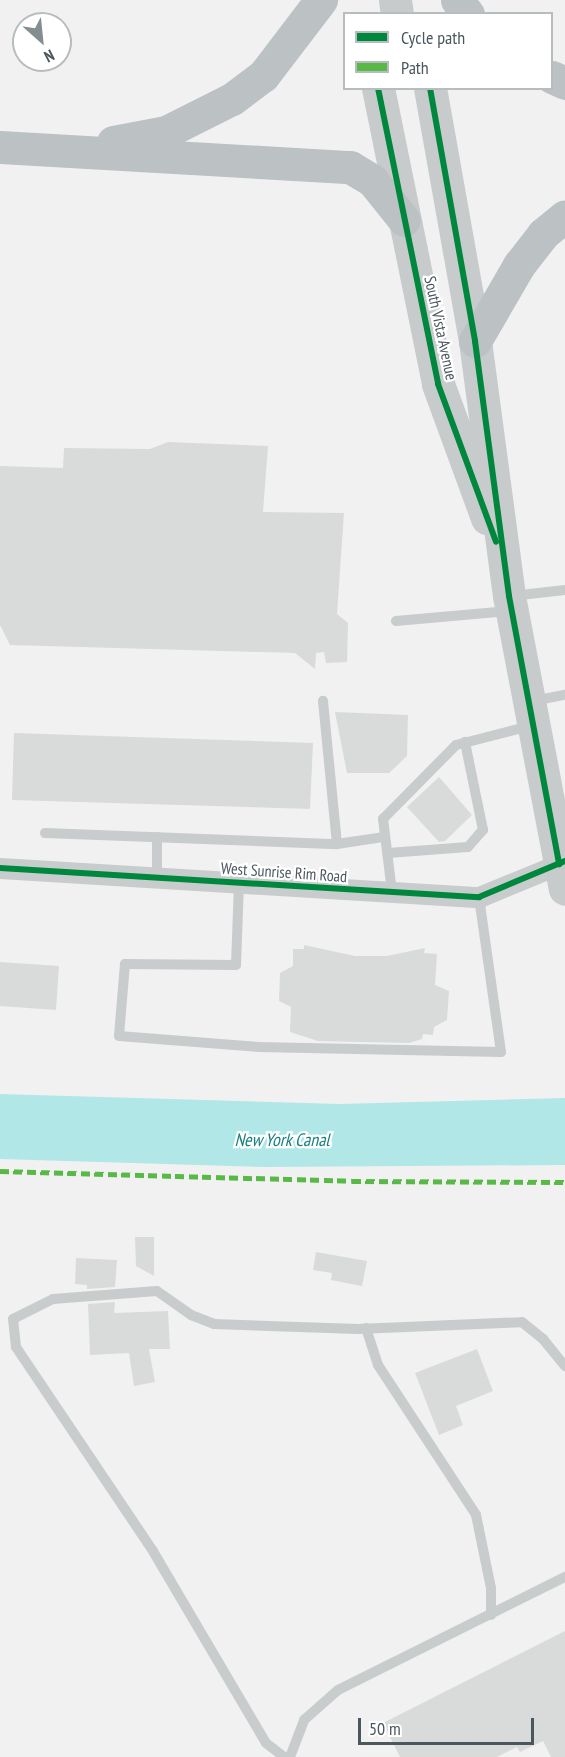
<!DOCTYPE html>
<style>
body{margin:0}
#map{position:relative;width:565px;height:1757px;overflow:hidden;background:#f1f1f1;font-family:"PT Sans Narrow",sans-serif}
div>[style]{position:absolute}
.water>*{inset:0;background:#b1e7e7}
.building>*{inset:0;background:#d9dada}
.service>*{height:10px;margin:-5px;padding:0 5px;transform-origin:5px;border-radius:5px;background:#c9cccd}
.minor>*{height:21px;margin:-10.5px;padding:0 10.5px;transform-origin:10.5px;border-radius:10.5px;background:#c9cccd}
.primary>*{height:33px;margin:-16.5px;padding:0 16.5px;transform-origin:16.5px;border-radius:16.5px;background:#c7cbcc}
.motorway>*{height:33px;margin:-16.5px;padding:0 16.5px;transform-origin:16.5px;border-radius:16.5px;background:#bcc1c4}
.quiet>*{height:4.5px;margin-top:-2.25px;transform-origin:0;background:repeating-linear-gradient(90deg,#58b947 0 9px,transparent 0 13.5px)}
.cycleway>*{height:6px;margin:-3px;padding:0 3px;transform-origin:3px;border-radius:3px;background:#00873e}
span{translate:-50% -50%;white-space:nowrap;text-align:center;line-height:1.15;-webkit-text-stroke:4.5px #fff;paint-order:stroke}
.street-label{font-size:16px;color:#4a575c}
.water-label{font-size:18px;color:#1b8080;font-style:italic}
.legend{position:absolute;left:343px;top:12px;width:210px;height:78px;box-sizing:border-box;background:#fff;border:2px solid #b7bcbe;margin:0;padding:8px 10px;list-style:none;font-size:18px;color:#4a575c}
.legend li{display:flex;align-items:center;gap:12px;height:30px}
.legend b{width:30px;border:2px solid #b7bcbe}
.north{position:absolute;left:12px;top:12px;width:60px;height:60px;box-sizing:border-box;background:#fff;border:2px solid #b7bcbe;border-radius:50%;rotate:153deg;font-size:16px;font-weight:700;line-height:24px;text-align:center;color:#4a575c}
.north::after{content:'';display:block;margin:auto;width:21px;height:27px;background:#848d90;clip-path:polygon(50% 0,100% 100%,50% 72%,0 100%)}
.scale{position:absolute;left:358px;top:1718px;width:176px;height:27px;box-sizing:border-box;border:3px solid #4a575c;border-top:0;padding-left:8px;font-size:18px;line-height:21px;white-space:nowrap;color:#4a575c;-webkit-text-stroke:4px #fff;paint-order:stroke}
</style>
<div id="map">
<div class="water">
<div style="clip-path:polygon(0 1094px,339px 1104px,565px 1098px,565px 1165px,266px 1167px,0 1159px)"></div>
</div>
<div class="building">
<div style="clip-path:polygon(168px 442px,268px 446px,263px 512px,344px 513px,337px 614px,348px 623px,347px 662px,326px 663px,324px 652px,316px 653px,315px 669px,295px 653px,10px 645px,0 625px,0 466px,63px 468px,64px 448px,150px 449px)"></div>
<div style="clip-path:polygon(335px 712px,408px 715px,407px 756px,389px 773px,347px 773px)"></div>
<div style="clip-path:polygon(14px 733px,313px 743px,310px 809px,12px 800px)"></div>
<div style="clip-path:polygon(439px 777px,472px 815px,445px 841px,439px 842px,407px 807px)"></div>
<div style="clip-path:polygon(304px 945px,355px 956px,387px 956px,425px 948px,424px 953px,437px 954px,435px 985px,449px 991px,447px 1020px,434px 1027px,433px 1035px,423px 1034px,422px 1039px,409px 1043px,318px 1041px,290px 1032px,291px 1007px,279px 1001px,280px 973px,293px 966px,293px 949px,304px 949px)"></div>
<div style="clip-path:polygon(0 962px,59px 966px,56px 1010px,0 1006px)"></div>
<div style="clip-path:polygon(135px 1237px,154px 1237px,154px 1276px,136px 1266px)"></div>
<div style="clip-path:polygon(316px 1252px,367px 1261px,362px 1286px,331px 1280px,332px 1273px,313px 1270px)"></div>
<div style="clip-path:polygon(76px 1258px,117px 1260px,115px 1287px,87px 1289px,87px 1285px,75px 1284px)"></div>
<div style="clip-path:polygon(115px 1302px,114px 1313px,168px 1311px,170px 1349px,149px 1349px,155px 1382px,134px 1386px,129px 1353px,90px 1355px,88px 1304px)"></div>
<div style="clip-path:polygon(477px 1349px,493px 1391px,456px 1406px,463px 1425px,439px 1435px,415px 1373px)"></div>
<div style="clip-path:polygon(565px 1631px,565px 1757px,551px 1757px,543px 1741px,520px 1752px,517px 1747px,497px 1757px,400px 1757px,383px 1723px)"></div>
</div>
<div class="service">
<div style="left:512px;top:596px;width:53px;rotate:-6.5deg"></div>
<div style="left:396px;top:621px;width:113px;rotate:-5.1deg"></div>
<div style="left:533px;top:701px;width:33px;rotate:-11deg"></div>
<div style="left:45px;top:833px;width:292px;rotate:2.2deg"></div>
<div style="left:337px;top:844px;width:144px;rotate:-95.6deg"></div>
<div style="left:157px;top:837px;width:41px;rotate:90deg"></div>
<div style="left:337px;top:844px;width:48px;rotate:-8.5deg"></div>
<div style="left:388px;top:853px;width:80px;rotate:-4.3deg"></div>
<div style="left:468px;top:847px;width:23px;rotate:-49deg"></div>
<div style="left:483px;top:830px;width:90px;rotate:-101.6deg"></div>
<div style="left:239px;top:883px;width:82px;rotate:92.1deg"></div>
<div style="left:236px;top:965px;width:111px;rotate:-179.5deg"></div>
<div style="left:125px;top:964px;width:72px;rotate:94.8deg"></div>
<div style="left:119px;top:1036px;width:139px;rotate:4.5deg"></div>
<div style="left:258px;top:1047px;width:243px;rotate:1.2deg"></div>
<div style="left:501px;top:1052px;width:157px;rotate:-98.1deg"></div>
<div style="left:392px;top:892px;width:74px;rotate:-97deg"></div>
<div style="left:383px;top:819px;width:104px;rotate:-45.4deg"></div>
<div style="left:456px;top:745px;width:76px;rotate:-14.4deg"></div>
<div style="left:366px;top:1328px;width:39px;rotate:72deg"></div>
<div style="left:378px;top:1365px;width:179px;rotate:56.8deg"></div>
<div style="left:476px;top:1515px;width:75px;rotate:78.4deg"></div>
<div style="left:491px;top:1588px;width:27px;rotate:90deg"></div>
<div style="left:284px;top:1757px;width:23px;rotate:-142deg"></div>
<div style="left:266px;top:1743px;width:223px;rotate:-120.5deg"></div>
<div style="left:153px;top:1551px;width:246px;rotate:-123.9deg"></div>
<div style="left:16px;top:1347px;width:28px;rotate:-96deg"></div>
<div style="left:13px;top:1319px;width:45px;rotate:-26.6deg"></div>
<div style="left:53px;top:1299px;width:104px;rotate:-4.4deg"></div>
<div style="left:157px;top:1291px;width:42px;rotate:35.2deg"></div>
<div style="left:191px;top:1315px;width:25px;rotate:21deg"></div>
<div style="left:214px;top:1324px;width:144px;rotate:2deg"></div>
<div style="left:358px;top:1329px;width:164px;rotate:-2.4deg"></div>
<div style="left:522px;top:1322px;width:27px;rotate:39deg"></div>
<div style="left:543px;top:1339px;width:35px;rotate:51deg"></div>
<div style="left:290px;top:1757px;width:40px;rotate:-69deg"></div>
<div style="left:304px;top:1720px;width:45px;rotate:-41.4deg"></div>
<div style="left:338px;top:1690px;width:254px;rotate:-26.5deg"></div>
</div>
<div class="minor">
<div style="left:0;top:868px;width:480px;rotate:3.5deg"></div>
<div style="left:479px;top:897px;width:87px;rotate:-22.4deg"></div>
</div>
<div class="primary">
<div style="left:395px;top:0;width:14px;rotate:82deg"></div>
<div style="left:378px;top:88px;width:302px;rotate:78.5deg"></div>
<div style="left:438px;top:384px;width:143px;rotate:69.9deg"></div>
<div style="left:430px;top:88px;width:257px;rotate:79.9deg"></div>
<div style="left:475px;top:341px;width:257px;rotate:82.4deg"></div>
<div style="left:509px;top:596px;width:298px;rotate:79.2deg"></div>
</div>
<div class="motorway">
<div style="left:457px;top:0;width:18px;rotate:52deg"></div>
<div style="left:552px;top:77px;width:14px;rotate:25deg"></div>
<div style="left:113px;top:142px;width:54px;rotate:-10.7deg"></div>
<div style="left:166px;top:132px;width:74px;rotate:-26.6deg"></div>
<div style="left:232px;top:99px;width:39px;rotate:-37deg"></div>
<div style="left:263px;top:76px;width:96px;rotate:-52.7deg"></div>
<div style="left:0;top:147px;width:351px;rotate:3.3deg"></div>
<div style="left:350px;top:167px;width:26px;rotate:31deg"></div>
<div style="left:372px;top:180px;width:51px;rotate:51.3deg"></div>
<div style="left:475px;top:341px;width:88px;rotate:-59.9deg"></div>
<div style="left:519px;top:265px;width:39px;rotate:-52deg"></div>
<div style="left:543px;top:234px;width:28px;rotate:-39deg"></div>
</div>
<div class="quiet">
<div style="left:0;top:1171px;width:352px;rotate:1.6deg"></div>
<div style="left:352px;top:1181px;width:213px;rotate:0.3deg"></div>
</div>
<div class="cycleway">
<div style="left:378px;top:88px;width:302px;rotate:78.5deg"></div>
<div style="left:438px;top:384px;width:168px;rotate:69.8deg"></div>
<div style="left:430px;top:88px;width:257px;rotate:79.9deg"></div>
<div style="left:475px;top:341px;width:257px;rotate:82.4deg"></div>
<div style="left:509px;top:596px;width:273px;rotate:79.4deg"></div>
<div style="left:0;top:868px;width:480px;rotate:3.5deg"></div>
<div style="left:479px;top:897px;width:93px;rotate:-22.7deg"></div>
</div>
<div class="street-label">
<span style="left:441px;top:328px;rotate:78deg">South Vista Avenue</span>
<span style="left:284px;top:872px;rotate:4deg">West Sunrise Rim Road</span>
</div>
<div class="water-label">
<span style="left:282px;top:1140px">New York Canal</span>
</div>
<ul class="legend">
<li><b style="height:8px;background:#00873e"></b>Cycle path</li>
<li><b style="height:8px;background:#58b947"></b>Path</li>
</ul>
<div class="north">N</div>
<div class="scale">50 m</div>
</div>
